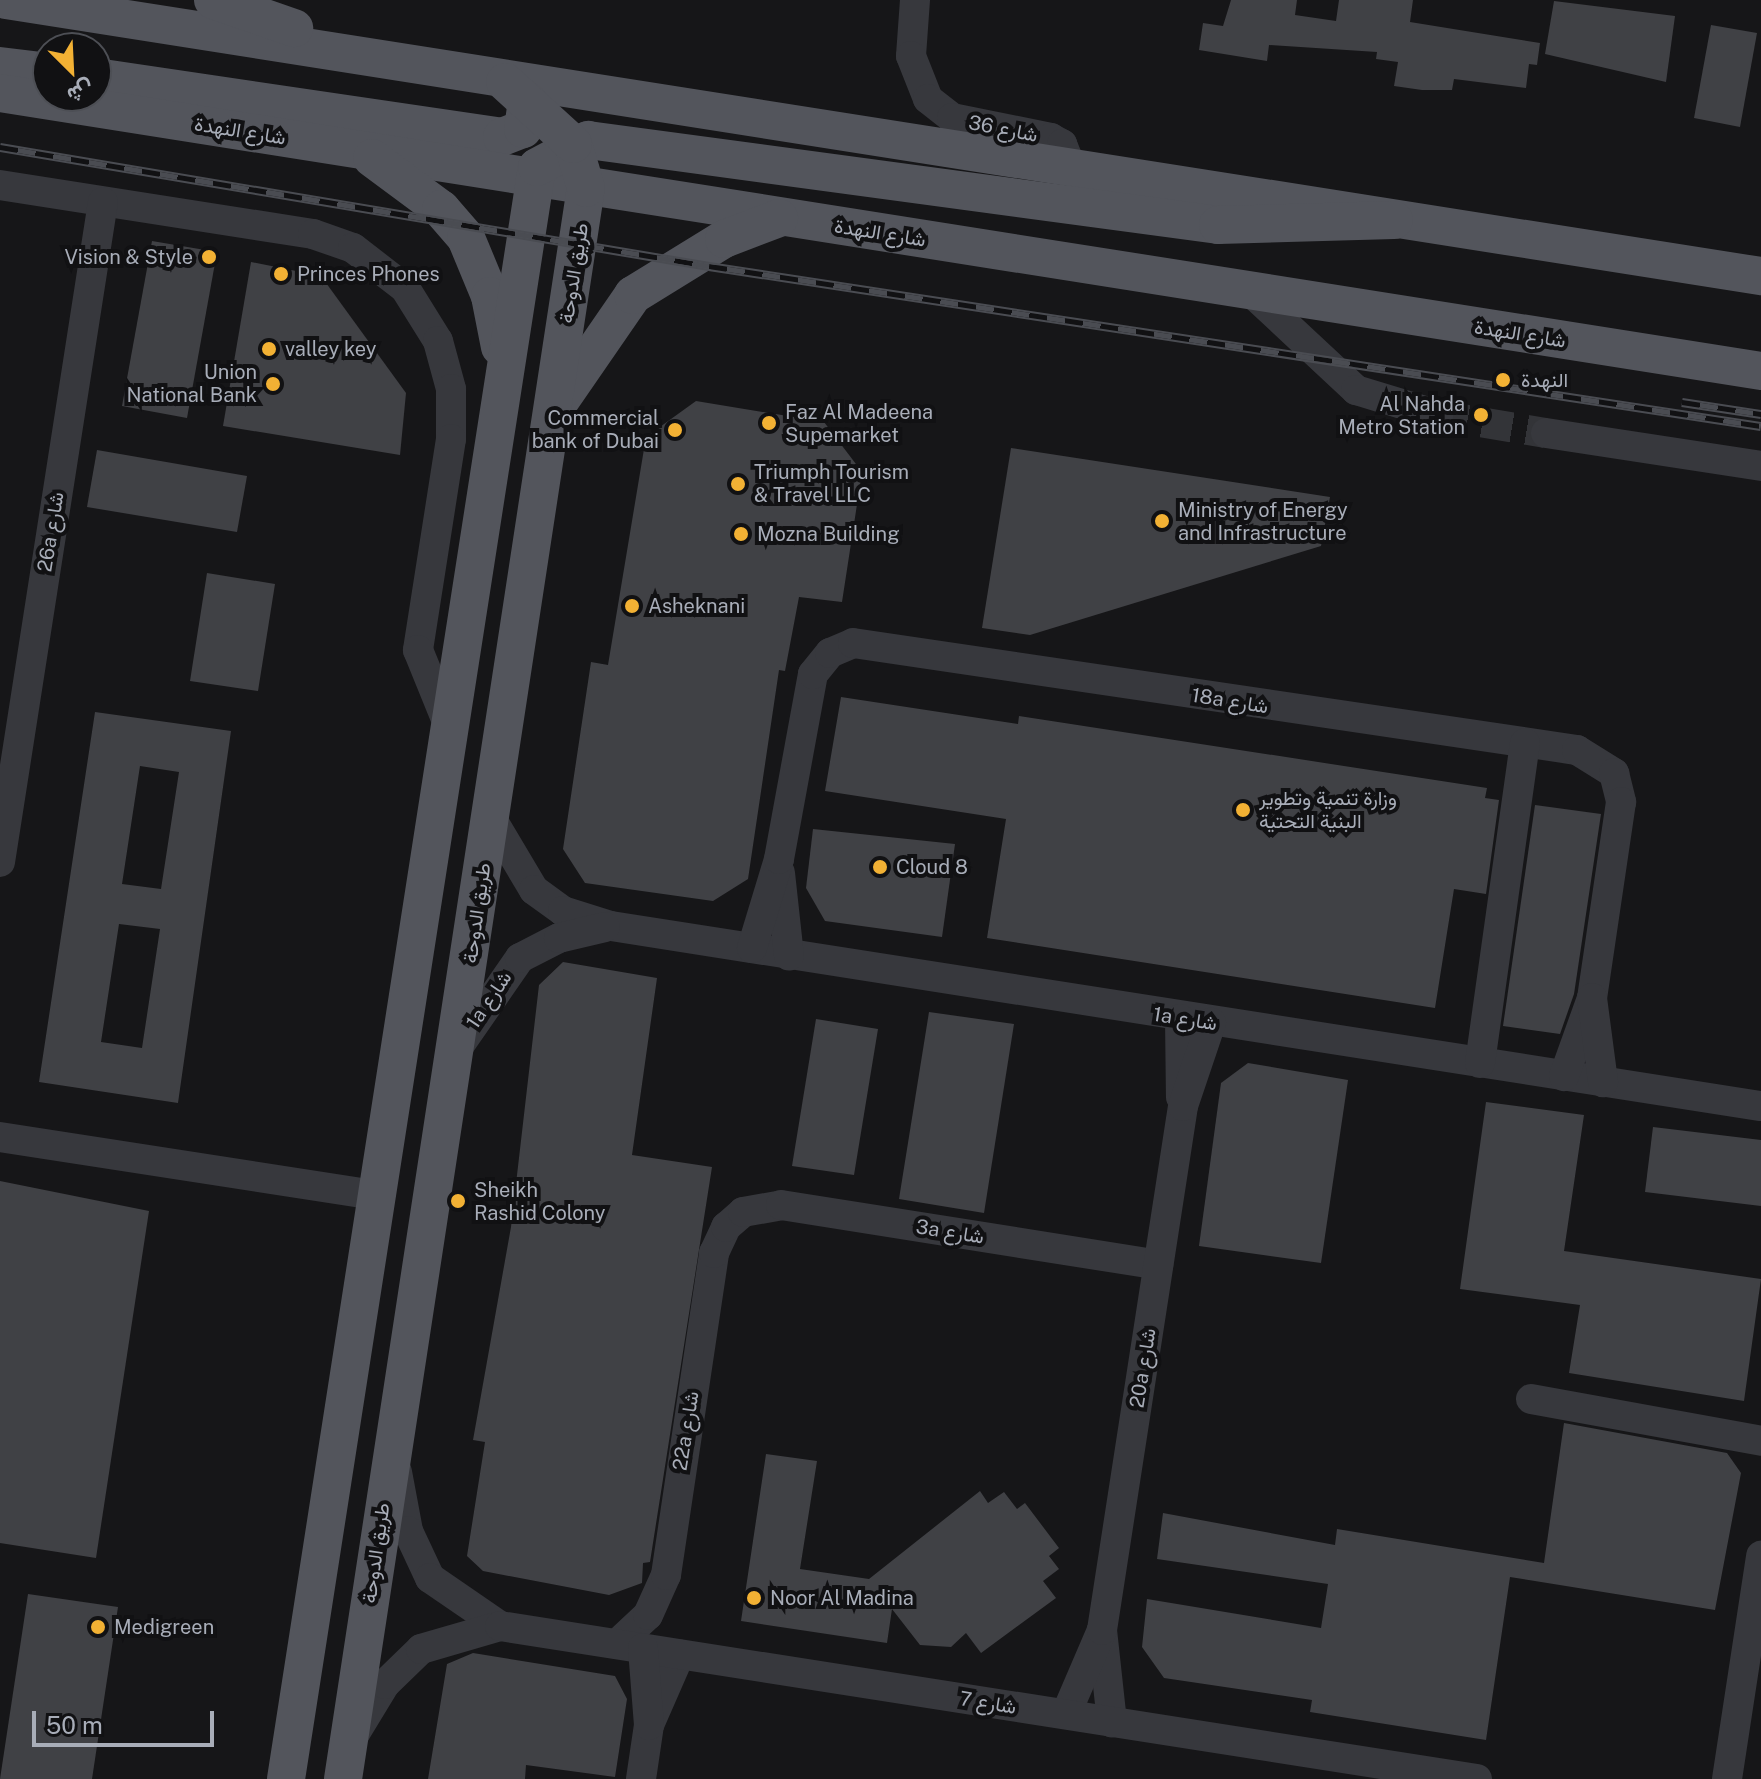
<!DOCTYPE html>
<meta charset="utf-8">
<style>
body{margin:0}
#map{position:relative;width:1761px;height:1779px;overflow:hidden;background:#161618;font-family:"Public Sans",Vazirmatn,sans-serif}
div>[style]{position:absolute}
.building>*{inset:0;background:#404145}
.minor-tunnel>*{height:30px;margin-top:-15px;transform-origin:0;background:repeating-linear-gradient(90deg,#333438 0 30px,transparent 0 45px)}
.minor>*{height:30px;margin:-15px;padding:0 15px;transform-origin:15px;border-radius:15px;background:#37383d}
.major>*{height:38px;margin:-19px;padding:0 19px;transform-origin:19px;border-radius:19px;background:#53555c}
.rail>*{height:9px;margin-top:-4.5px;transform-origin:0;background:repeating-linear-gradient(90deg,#111113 0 18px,#4a4c52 0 36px);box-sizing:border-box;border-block:2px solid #4a4c52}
.dots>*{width:22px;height:22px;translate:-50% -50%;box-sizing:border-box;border:4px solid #111113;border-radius:50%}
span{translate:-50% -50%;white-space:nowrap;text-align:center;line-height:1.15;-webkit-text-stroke:8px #111113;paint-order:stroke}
.street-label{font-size:20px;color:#a8adb8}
.poi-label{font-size:20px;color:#a8adb8}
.right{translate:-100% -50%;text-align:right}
.left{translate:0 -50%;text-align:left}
.north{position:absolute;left:32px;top:32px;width:80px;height:80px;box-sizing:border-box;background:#111113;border:2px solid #4d4f55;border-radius:50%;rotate:156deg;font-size:22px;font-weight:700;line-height:32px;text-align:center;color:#a8adb8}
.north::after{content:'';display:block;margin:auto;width:28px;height:36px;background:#f2b134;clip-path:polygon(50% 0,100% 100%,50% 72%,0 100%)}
.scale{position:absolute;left:32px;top:1711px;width:182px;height:36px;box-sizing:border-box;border:4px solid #a8adb8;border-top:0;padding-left:10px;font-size:24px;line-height:28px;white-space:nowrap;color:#a8adb8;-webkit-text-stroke:6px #111113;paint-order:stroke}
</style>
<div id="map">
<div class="building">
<div style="clip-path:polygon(1231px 0,1297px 0,1295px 15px,1336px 21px,1339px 0,1413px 0,1410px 22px,1540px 43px,1537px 65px,1529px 64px,1526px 88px,1454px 79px,1452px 90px,1422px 90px,1394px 86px,1398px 62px,1376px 59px,1377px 52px,1269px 45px,1267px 61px,1199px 50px,1203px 23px,1223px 26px)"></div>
<div style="clip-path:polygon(1554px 1px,1675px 16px,1666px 82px,1545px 54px)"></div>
<div style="clip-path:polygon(1711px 25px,1757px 33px,1740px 127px,1694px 118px)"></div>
<div style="clip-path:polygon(152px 241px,217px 252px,187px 418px,122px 406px)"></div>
<div style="clip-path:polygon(251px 262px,321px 276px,406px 393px,400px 455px,223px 426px)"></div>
<div style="clip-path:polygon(696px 401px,824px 422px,862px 472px,842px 602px,799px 597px,785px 671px,779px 670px,748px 879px,713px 901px,585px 883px,563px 849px,591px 662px,608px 665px,646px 437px)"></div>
<div style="clip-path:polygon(1011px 448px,1330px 497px,1321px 546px,1030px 635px,982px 628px)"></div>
<div style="clip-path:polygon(97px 450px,247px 476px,237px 532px,87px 507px)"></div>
<div style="clip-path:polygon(207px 573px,275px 584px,258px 691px,190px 681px)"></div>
<div style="clip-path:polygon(841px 697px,1018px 724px,1019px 716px,1487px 788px,1485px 798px,1499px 800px,1486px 894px,1454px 889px,1435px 1008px,987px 938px,1006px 819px,825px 791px)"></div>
<div style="clip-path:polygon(evenodd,95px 712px,231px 731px,178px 1103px,39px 1082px,95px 712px,140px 766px,179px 772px,161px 889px,122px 884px,140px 766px,95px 712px,119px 924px,160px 929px,142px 1048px,101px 1042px,119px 924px)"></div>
<div style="clip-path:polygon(1535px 805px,1601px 814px,1574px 994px,1560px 1034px,1503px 1026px)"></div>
<div style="clip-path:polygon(813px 829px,955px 844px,942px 937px,825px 921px,806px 888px)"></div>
<div style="clip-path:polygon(563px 962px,657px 978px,632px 1155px,712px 1167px,650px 1562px,643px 1563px,642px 1583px,609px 1595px,483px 1571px,467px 1556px,485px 1442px,473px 1440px,511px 1227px,539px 985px)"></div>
<div style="clip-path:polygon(929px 1012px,1014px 1024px,984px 1213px,899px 1199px)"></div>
<div style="clip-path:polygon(816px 1019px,878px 1029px,854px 1175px,792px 1166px)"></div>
<div style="clip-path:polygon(1248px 1063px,1348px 1080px,1321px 1263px,1199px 1246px,1221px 1083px)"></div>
<div style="clip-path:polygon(1486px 1102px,1584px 1115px,1564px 1251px,1761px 1279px,1744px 1401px,1569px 1373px,1580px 1305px,1460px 1289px)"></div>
<div style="clip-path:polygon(1653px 1127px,1761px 1140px,1761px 1206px,1645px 1192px)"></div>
<div style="clip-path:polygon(0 1181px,149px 1211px,96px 1558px,0 1543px)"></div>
<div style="clip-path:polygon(1564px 1423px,1727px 1453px,1741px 1473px,1715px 1610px,1510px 1577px,1486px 1740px,1310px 1712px,1312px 1700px,1164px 1678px,1142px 1647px,1147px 1599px,1321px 1628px,1328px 1584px,1157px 1559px,1163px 1513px,1335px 1545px,1337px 1529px,1544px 1563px)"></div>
<div style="clip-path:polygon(766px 1454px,817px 1461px,800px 1569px,869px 1579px,980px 1491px,988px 1503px,1004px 1492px,1017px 1509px,1025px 1503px,1059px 1548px,1049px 1556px,1059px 1569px,1043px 1581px,1056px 1598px,981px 1653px,966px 1633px,951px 1647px,920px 1645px,892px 1609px,887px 1643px,741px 1621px)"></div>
<div style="clip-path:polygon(28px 1594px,118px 1607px,92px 1779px,0 1779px)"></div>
<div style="clip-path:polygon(473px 1653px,615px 1676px,627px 1699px,615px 1777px,526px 1765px,525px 1779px,428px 1779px,447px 1664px)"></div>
</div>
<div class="minor-tunnel">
<div style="left:1438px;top:415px;width:109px;rotate:9.5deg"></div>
</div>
<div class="minor">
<div style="left:915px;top:0;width:56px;rotate:94.1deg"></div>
<div style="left:911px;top:56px;width:46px;rotate:68.4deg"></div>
<div style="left:928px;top:99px;width:31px;rotate:38deg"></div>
<div style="left:952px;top:118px;width:101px;rotate:11.4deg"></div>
<div style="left:1051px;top:138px;width:13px;rotate:29deg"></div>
<div style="left:1062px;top:144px;width:27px;rotate:68deg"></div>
<div style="left:0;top:185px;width:317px;rotate:8.9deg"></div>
<div style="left:313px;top:234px;width:42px;rotate:19.3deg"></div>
<div style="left:353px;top:248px;width:66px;rotate:37.6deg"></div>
<div style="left:405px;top:288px;width:62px;rotate:58.1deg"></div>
<div style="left:438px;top:341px;width:50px;rotate:74.8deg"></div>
<div style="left:451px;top:389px;width:50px;rotate:90deg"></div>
<div style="left:451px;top:439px;width:214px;rotate:98.9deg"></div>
<div style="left:418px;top:650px;width:85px;rotate:67.9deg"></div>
<div style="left:1251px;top:292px;width:144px;rotate:43deg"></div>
<div style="left:1356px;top:390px;width:86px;rotate:17deg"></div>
<div style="left:1546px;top:433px;width:218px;rotate:8.7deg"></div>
<div style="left:490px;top:816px;width:86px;rotate:59.3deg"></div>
<div style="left:534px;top:890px;width:36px;rotate:36deg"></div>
<div style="left:563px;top:911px;width:50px;rotate:17.4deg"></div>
<div style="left:611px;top:926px;width:1164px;rotate:8.9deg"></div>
<div style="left:0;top:862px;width:668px;rotate:-81.13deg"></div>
<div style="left:780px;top:873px;width:83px;rotate:83.8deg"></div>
<div style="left:752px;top:948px;width:93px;rotate:-73.1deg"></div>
<div style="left:779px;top:859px;width:188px;rotate:-79.6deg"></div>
<div style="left:813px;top:674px;width:27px;rotate:-51deg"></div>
<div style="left:830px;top:653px;width:25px;rotate:-23deg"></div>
<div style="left:853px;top:643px;width:732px;rotate:8.41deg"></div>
<div style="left:1577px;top:750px;width:44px;rotate:31.9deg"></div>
<div style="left:1614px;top:773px;width:30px;rotate:76deg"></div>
<div style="left:1621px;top:802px;width:198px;rotate:98.4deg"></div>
<div style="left:1592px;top:998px;width:83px;rotate:109.7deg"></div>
<div style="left:1592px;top:998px;width:85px;rotate:82.5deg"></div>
<div style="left:1180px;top:1019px;width:78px;rotate:89.3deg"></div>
<div style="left:459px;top:1046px;width:107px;rotate:-55.3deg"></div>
<div style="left:520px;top:958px;width:44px;rotate:-27.1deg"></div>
<div style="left:559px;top:938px;width:47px;rotate:-13.4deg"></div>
<div style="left:1480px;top:1063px;width:323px;rotate:-82deg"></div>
<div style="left:0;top:1137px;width:384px;rotate:8.8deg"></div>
<div style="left:1531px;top:1399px;width:234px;rotate:10.3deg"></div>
<div style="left:397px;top:1472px;width:60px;rotate:79.4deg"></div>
<div style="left:408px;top:1531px;width:52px;rotate:64.9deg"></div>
<div style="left:430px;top:1578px;width:85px;rotate:34.4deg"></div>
<div style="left:1102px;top:1630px;width:93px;rotate:83.8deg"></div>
<div style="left:617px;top:1644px;width:42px;rotate:-43.1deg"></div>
<div style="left:648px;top:1615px;width:44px;rotate:-65.8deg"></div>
<div style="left:666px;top:1575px;width:326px;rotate:-81.5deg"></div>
<div style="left:714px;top:1253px;width:29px;rotate:-65deg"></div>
<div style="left:726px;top:1227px;width:23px;rotate:-41deg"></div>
<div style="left:743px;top:1212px;width:39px;rotate:-10deg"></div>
<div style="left:781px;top:1205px;width:382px;rotate:9deg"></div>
<div style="left:1066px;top:1714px;width:91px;rotate:-66.8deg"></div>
<div style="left:1102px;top:1630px;width:530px;rotate:-81.21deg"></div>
<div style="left:1183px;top:1106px;width:88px;rotate:-71.4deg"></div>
<div style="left:649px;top:1725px;width:77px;rotate:-66.4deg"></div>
<div style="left:354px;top:1735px;width:60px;rotate:-58.7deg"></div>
<div style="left:385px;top:1684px;width:50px;rotate:-44.2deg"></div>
<div style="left:421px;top:1649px;width:82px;rotate:-16.2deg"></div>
<div style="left:500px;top:1626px;width:989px;rotate:8.9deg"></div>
<div style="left:641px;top:1779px;width:55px;rotate:-81.6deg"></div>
<div style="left:649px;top:1725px;width:77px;rotate:-94.5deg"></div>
<div style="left:1727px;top:1779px;width:226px;rotate:-81.3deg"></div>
</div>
<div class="major">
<div style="left:6px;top:0;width:1777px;rotate:8.94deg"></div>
<div style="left:213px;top:0;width:86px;rotate:19.1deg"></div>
<div style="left:0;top:66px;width:48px;rotate:7.1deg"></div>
<div style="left:96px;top:77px;width:410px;rotate:8.4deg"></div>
<div style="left:502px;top:137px;width:22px;rotate:-21deg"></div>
<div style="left:523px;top:129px;width:29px;rotate:-82deg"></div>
<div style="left:0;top:93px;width:1783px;rotate:8.97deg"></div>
<div style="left:372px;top:158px;width:86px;rotate:36.5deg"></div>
<div style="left:441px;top:209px;width:38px;rotate:49deg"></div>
<div style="left:466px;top:238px;width:63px;rotate:67.5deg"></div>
<div style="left:490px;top:296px;width:52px;rotate:78.9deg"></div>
<div style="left:560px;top:401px;width:129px;rotate:-55.4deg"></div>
<div style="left:633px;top:295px;width:107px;rotate:-31.6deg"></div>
<div style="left:724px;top:239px;width:59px;rotate:-20.9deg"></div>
<div style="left:286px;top:1779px;width:1631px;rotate:-81.15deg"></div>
<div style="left:537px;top:167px;width:58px;rotate:-27.9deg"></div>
<div style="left:588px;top:140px;width:636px;rotate:7.68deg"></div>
<div style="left:1218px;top:225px;width:176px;rotate:-1.6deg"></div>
<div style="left:343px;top:1779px;width:1609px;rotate:-81.32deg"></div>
<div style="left:586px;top:188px;width:46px;rotate:-106.5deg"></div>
<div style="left:573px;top:144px;width:92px;rotate:-137.6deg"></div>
</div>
<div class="rail">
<div style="left:0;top:147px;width:719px;rotate:9.53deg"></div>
<div style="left:709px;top:266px;width:1064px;rotate:8.65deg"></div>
<div style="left:1682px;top:402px;width:80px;rotate:8.6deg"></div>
</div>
<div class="dots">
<div style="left:209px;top:257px;background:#f2b134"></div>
<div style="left:281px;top:274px;background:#f2b134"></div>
<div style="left:269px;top:349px;background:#f2b134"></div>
<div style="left:1503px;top:380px;background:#f2b134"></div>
<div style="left:273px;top:384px;background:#f2b134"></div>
<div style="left:1481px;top:415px;background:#f2b134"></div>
<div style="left:769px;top:423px;background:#f2b134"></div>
<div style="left:675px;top:430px;background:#f2b134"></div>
<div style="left:738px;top:484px;background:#f2b134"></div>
<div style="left:1162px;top:521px;background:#f2b134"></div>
<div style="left:741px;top:534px;background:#f2b134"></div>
<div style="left:632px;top:606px;background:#f2b134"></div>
<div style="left:1243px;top:810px;background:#f2b134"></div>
<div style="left:880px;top:867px;background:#f2b134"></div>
<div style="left:458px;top:1201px;background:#f2b134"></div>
<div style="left:754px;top:1598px;background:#f2b134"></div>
<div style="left:98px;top:1627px;background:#f2b134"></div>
</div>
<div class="street-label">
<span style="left:1003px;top:129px;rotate:11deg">شارع 36</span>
<span style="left:240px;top:131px;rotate:9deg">شارع النهدة</span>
<span style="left:880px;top:233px;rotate:9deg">شارع النهدة</span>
<span style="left:574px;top:273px;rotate:-81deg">طريق الدوحة</span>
<span style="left:1520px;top:334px;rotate:9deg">شارع النهدة</span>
<span style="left:51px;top:532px;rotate:-81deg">26a شارع</span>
<span style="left:1230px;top:701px;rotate:9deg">18a شارع</span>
<span style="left:477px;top:913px;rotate:-82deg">طريق الدوحة</span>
<span style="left:489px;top:1000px;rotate:-56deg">1a شارع</span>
<span style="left:1185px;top:1019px;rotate:9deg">1a شارع</span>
<span style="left:950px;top:1232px;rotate:9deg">3a شارع</span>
<span style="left:1143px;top:1368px;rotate:-81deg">20a شارع</span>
<span style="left:686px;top:1431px;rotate:-81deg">22a شارع</span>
<span style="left:376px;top:1553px;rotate:-82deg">طريق الدوحة</span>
<span style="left:988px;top:1703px;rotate:9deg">شارع 7</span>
</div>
<div class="poi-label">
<span class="right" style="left:193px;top:257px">Vision &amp; Style</span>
<span class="left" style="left:297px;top:274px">Princes Phones</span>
<span class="left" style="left:285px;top:349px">valley key</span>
<span class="right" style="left:257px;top:384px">Union<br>National Bank</span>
<span class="left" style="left:1521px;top:380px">النهدة</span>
<span class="right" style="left:1465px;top:416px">Al Nahda<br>Metro Station</span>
<span class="left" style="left:785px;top:424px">Faz Al Madeena<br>Supemarket</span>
<span class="right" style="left:659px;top:430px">Commercial<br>bank of Dubai</span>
<span class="left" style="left:754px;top:484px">Triumph Tourism<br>&amp; Travel LLC</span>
<span class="left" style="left:1178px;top:522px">Ministry of Energy<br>and Infrastructure</span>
<span class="left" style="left:757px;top:534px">Mozna Building</span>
<span class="left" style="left:648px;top:606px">Asheknani</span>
<span class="left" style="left:1259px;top:810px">وزارة تنمية وتطوير<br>البنية التحتية</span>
<span class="left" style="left:896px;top:867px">Cloud 8</span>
<span class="left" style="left:474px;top:1202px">Sheikh<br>Rashid Colony</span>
<span class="left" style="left:770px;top:1598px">Noor Al Madina</span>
<span class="left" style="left:114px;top:1627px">Medigreen</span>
</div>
<div class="north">ش</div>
<div class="scale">50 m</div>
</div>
